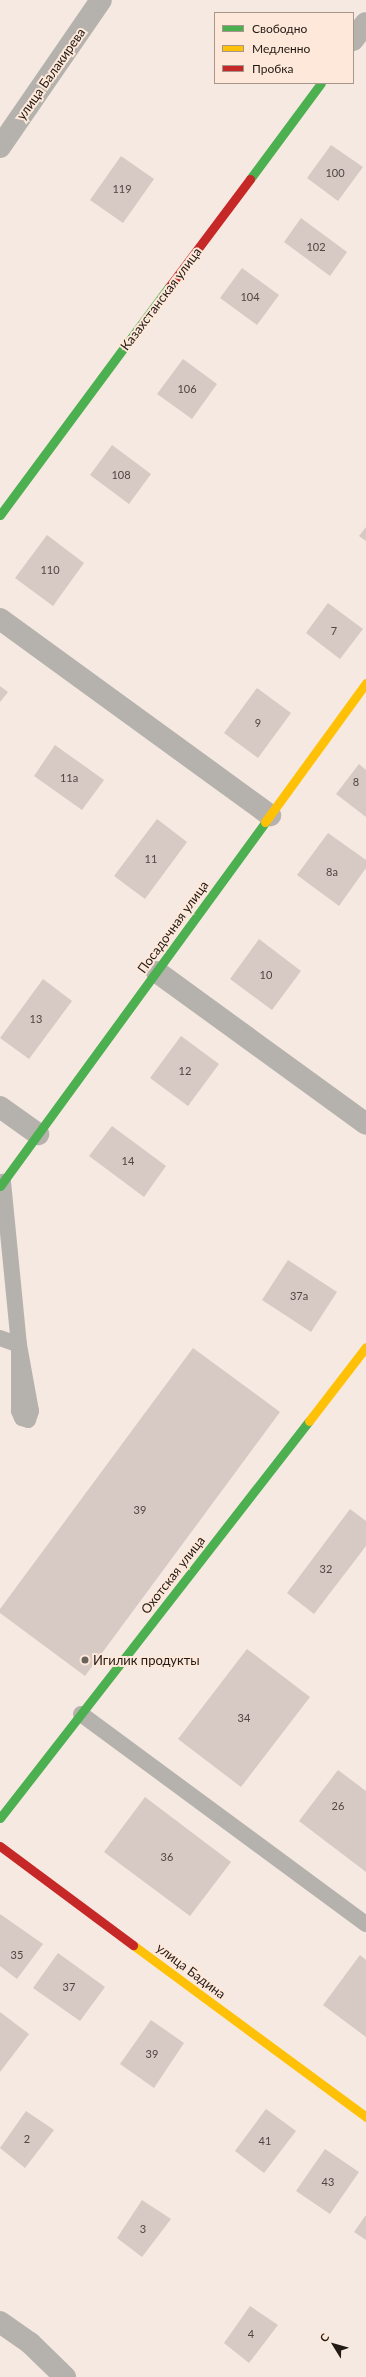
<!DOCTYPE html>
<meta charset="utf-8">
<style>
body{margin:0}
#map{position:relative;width:366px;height:2377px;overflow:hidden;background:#f6e9e1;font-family:Lato,sans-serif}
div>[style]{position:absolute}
.building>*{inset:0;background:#d7c9c4}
.lane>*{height:16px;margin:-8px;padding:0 8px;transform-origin:8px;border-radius:8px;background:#b5b2ae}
.street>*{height:22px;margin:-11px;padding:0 11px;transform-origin:11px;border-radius:11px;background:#b5b2ae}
.fast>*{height:9px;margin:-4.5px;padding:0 4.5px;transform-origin:4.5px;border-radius:4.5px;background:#4caf50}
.slow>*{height:9px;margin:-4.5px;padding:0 4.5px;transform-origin:4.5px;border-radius:4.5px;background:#ffc107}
.jam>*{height:9px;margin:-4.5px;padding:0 4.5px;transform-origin:4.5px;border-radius:4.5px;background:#c62828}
.dots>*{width:11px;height:11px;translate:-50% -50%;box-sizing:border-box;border:2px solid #fee8d9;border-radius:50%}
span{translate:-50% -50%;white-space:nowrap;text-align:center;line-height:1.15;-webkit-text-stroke:4px #fee8d9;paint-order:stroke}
.number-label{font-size:11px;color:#4f4641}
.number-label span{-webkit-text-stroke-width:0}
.street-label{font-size:13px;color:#221a15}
.poi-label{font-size:13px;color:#221a15}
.left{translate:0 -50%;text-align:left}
.legend{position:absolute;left:214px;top:12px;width:140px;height:72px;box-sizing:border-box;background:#fee8d9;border:1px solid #a6968b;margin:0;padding:5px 7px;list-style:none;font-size:12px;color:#221a15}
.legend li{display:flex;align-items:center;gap:8px;height:20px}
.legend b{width:20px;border:1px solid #a6968b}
.north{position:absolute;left:314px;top:2325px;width:40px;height:40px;-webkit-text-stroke:3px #fee8d9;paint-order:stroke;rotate:307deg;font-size:11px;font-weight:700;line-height:16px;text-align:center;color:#221a15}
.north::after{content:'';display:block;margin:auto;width:14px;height:18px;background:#221a15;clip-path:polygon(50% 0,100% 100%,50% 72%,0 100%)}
</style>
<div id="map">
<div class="building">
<div style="clip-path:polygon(331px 145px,363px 167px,338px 201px,307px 178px)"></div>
<div style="clip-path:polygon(121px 156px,154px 179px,123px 223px,90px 200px)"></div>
<div style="clip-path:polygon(301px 218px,347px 252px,330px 276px,284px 242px)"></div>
<div style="clip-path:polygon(242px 268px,279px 295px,257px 325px,220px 298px)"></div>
<div style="clip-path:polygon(183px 359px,217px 384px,192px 419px,157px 394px)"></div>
<div style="clip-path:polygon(112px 445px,151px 474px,129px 504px,90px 475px)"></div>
<div style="clip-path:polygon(366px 527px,366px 541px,359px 536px)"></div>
<div style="clip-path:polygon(47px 535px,84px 563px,53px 606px,15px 578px)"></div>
<div style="clip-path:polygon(328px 603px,363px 629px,340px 659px,306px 633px)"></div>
<div style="clip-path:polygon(0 686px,8px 692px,0 702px)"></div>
<div style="clip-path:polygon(257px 688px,291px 713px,258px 758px,224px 733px)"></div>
<div style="clip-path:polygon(55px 745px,104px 780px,82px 810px,34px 776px)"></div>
<div style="clip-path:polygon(359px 764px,366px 770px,366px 817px,336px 794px)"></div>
<div style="clip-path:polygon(157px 819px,187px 842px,145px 899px,114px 876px)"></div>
<div style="clip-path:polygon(328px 833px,366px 860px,366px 868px,339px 906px,297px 875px)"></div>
<div style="clip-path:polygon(259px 939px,301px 971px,272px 1010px,230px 979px)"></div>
<div style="clip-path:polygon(43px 979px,72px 1001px,29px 1059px,0 1038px)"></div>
<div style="clip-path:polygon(181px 1036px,219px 1064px,188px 1106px,150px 1078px)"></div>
<div style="clip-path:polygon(112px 1126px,166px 1166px,144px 1197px,89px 1156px)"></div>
<div style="clip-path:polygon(288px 1260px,337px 1292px,311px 1332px,262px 1300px)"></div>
<div style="clip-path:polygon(193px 1348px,280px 1412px,85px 1676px,0 1613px,0 1609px)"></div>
<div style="clip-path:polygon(350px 1509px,366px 1521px,366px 1546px,314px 1614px,287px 1593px)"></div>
<div style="clip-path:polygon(247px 1649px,310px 1697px,241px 1787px,178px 1739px)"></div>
<div style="clip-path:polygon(338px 1770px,366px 1791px,366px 1872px,299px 1821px)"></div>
<div style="clip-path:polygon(145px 1797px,231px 1862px,190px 1916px,104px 1852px)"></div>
<div style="clip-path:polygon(0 1914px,43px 1944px,17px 1979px,0 1966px)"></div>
<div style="clip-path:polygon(58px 1953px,105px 1987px,80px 2021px,33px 1988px)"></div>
<div style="clip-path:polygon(360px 1955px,366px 1960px,366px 2037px,323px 2005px)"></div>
<div style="clip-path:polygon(0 2012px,29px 2034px,0 2072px)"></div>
<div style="clip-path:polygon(151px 2020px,184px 2043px,154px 2088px,120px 2064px)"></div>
<div style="clip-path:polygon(266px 2109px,296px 2131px,264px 2173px,235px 2151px)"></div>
<div style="clip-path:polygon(26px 2111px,54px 2130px,25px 2168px,0 2148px)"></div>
<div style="clip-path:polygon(325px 2149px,359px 2172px,330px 2214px,296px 2191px)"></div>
<div style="clip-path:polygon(142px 2200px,171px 2219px,142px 2257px,117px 2238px)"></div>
<div style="clip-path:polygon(366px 2215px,366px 2240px,354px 2232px)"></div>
<div style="clip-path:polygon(250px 2306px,278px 2325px,249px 2363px,224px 2343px)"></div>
</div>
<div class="lane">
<div style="left:0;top:1338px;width:20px;rotate:20deg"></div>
<div style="left:19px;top:1345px;width:67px;rotate:79.7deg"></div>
<div style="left:31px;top:1411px;width:9px;rotate:108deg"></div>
<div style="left:28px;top:1420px;width:6px;rotate:-162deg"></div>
<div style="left:22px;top:1418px;width:8px;rotate:-113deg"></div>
<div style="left:19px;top:1411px;width:66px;rotate:-90deg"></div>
<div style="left:19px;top:1345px;width:164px;rotate:-95.6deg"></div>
<div style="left:81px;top:1714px;width:354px;rotate:36.4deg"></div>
</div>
<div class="street">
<div style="left:353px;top:40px;width:21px;rotate:-53deg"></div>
<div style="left:0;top:147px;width:178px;rotate:-55.5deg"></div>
<div style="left:0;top:619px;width:334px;rotate:36deg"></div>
<div style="left:157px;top:972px;width:258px;rotate:36deg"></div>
<div style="left:0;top:1107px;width:47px;rotate:35.4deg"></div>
<div style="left:0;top:2322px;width:37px;rotate:35deg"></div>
<div style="left:30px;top:2343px;width:49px;rotate:44.2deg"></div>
</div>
<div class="fast">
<div style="left:250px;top:179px;width:119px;rotate:-53.5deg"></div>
<div style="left:0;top:515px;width:284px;rotate:-53.5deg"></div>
<div style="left:0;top:1186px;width:450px;rotate:-53.9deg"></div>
<div style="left:0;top:1818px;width:503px;rotate:-52.11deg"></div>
</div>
<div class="slow">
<div style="left:265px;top:822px;width:172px;rotate:-54deg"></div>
<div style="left:309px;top:1421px;width:93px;rotate:-52.4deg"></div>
<div style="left:133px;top:1945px;width:290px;rotate:36.4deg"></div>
</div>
<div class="jam">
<div style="left:169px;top:287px;width:135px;rotate:-53.1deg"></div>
<div style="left:0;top:1846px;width:166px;rotate:36.7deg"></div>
</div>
<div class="dots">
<div style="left:85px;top:1660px;background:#6c625c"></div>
</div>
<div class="number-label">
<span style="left:335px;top:173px">100</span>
<span style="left:122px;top:189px">119</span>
<span style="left:316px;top:247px">102</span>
<span style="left:250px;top:297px">104</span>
<span style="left:187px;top:389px">106</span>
<span style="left:121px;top:475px">108</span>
<span style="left:50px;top:570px">110</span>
<span style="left:334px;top:631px">7</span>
<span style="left:258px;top:723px">9</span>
<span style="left:69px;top:778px">11a</span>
<span style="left:356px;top:782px">8</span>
<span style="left:151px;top:859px">11</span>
<span style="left:332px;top:872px">8а</span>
<span style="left:266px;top:975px">10</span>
<span style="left:36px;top:1019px">13</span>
<span style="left:185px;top:1071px">12</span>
<span style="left:128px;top:1161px">14</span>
<span style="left:299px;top:1296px">37а</span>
<span style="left:140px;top:1510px">39</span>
<span style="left:326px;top:1569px">32</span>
<span style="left:244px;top:1718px">34</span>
<span style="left:338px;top:1806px">26</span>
<span style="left:167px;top:1857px">36</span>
<span style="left:17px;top:1955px">35</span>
<span style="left:69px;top:1987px">37</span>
<span style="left:152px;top:2054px">39</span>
<span style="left:27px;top:2139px">2</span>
<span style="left:265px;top:2141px">41</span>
<span style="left:328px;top:2182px">43</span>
<span style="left:143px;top:2229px">3</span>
<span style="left:251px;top:2334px">4</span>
</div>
<div class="street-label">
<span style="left:51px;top:74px;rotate:-55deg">улица Балакирева</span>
<span style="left:161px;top:299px;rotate:-53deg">Казахстанская улица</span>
<span style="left:173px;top:927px;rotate:-54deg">Посадочная улица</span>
<span style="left:173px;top:1575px;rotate:-52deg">Охотская улица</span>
<span style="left:191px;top:1971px;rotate:37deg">улица Бадина</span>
</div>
<div class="poi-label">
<span class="left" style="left:93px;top:1660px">Игилик продукты</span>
</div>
<ul class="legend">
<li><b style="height:5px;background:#4caf50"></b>Свободно</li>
<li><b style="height:5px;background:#ffc107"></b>Медленно</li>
<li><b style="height:5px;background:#c62828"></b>Пробка</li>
</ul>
<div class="north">С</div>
</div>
